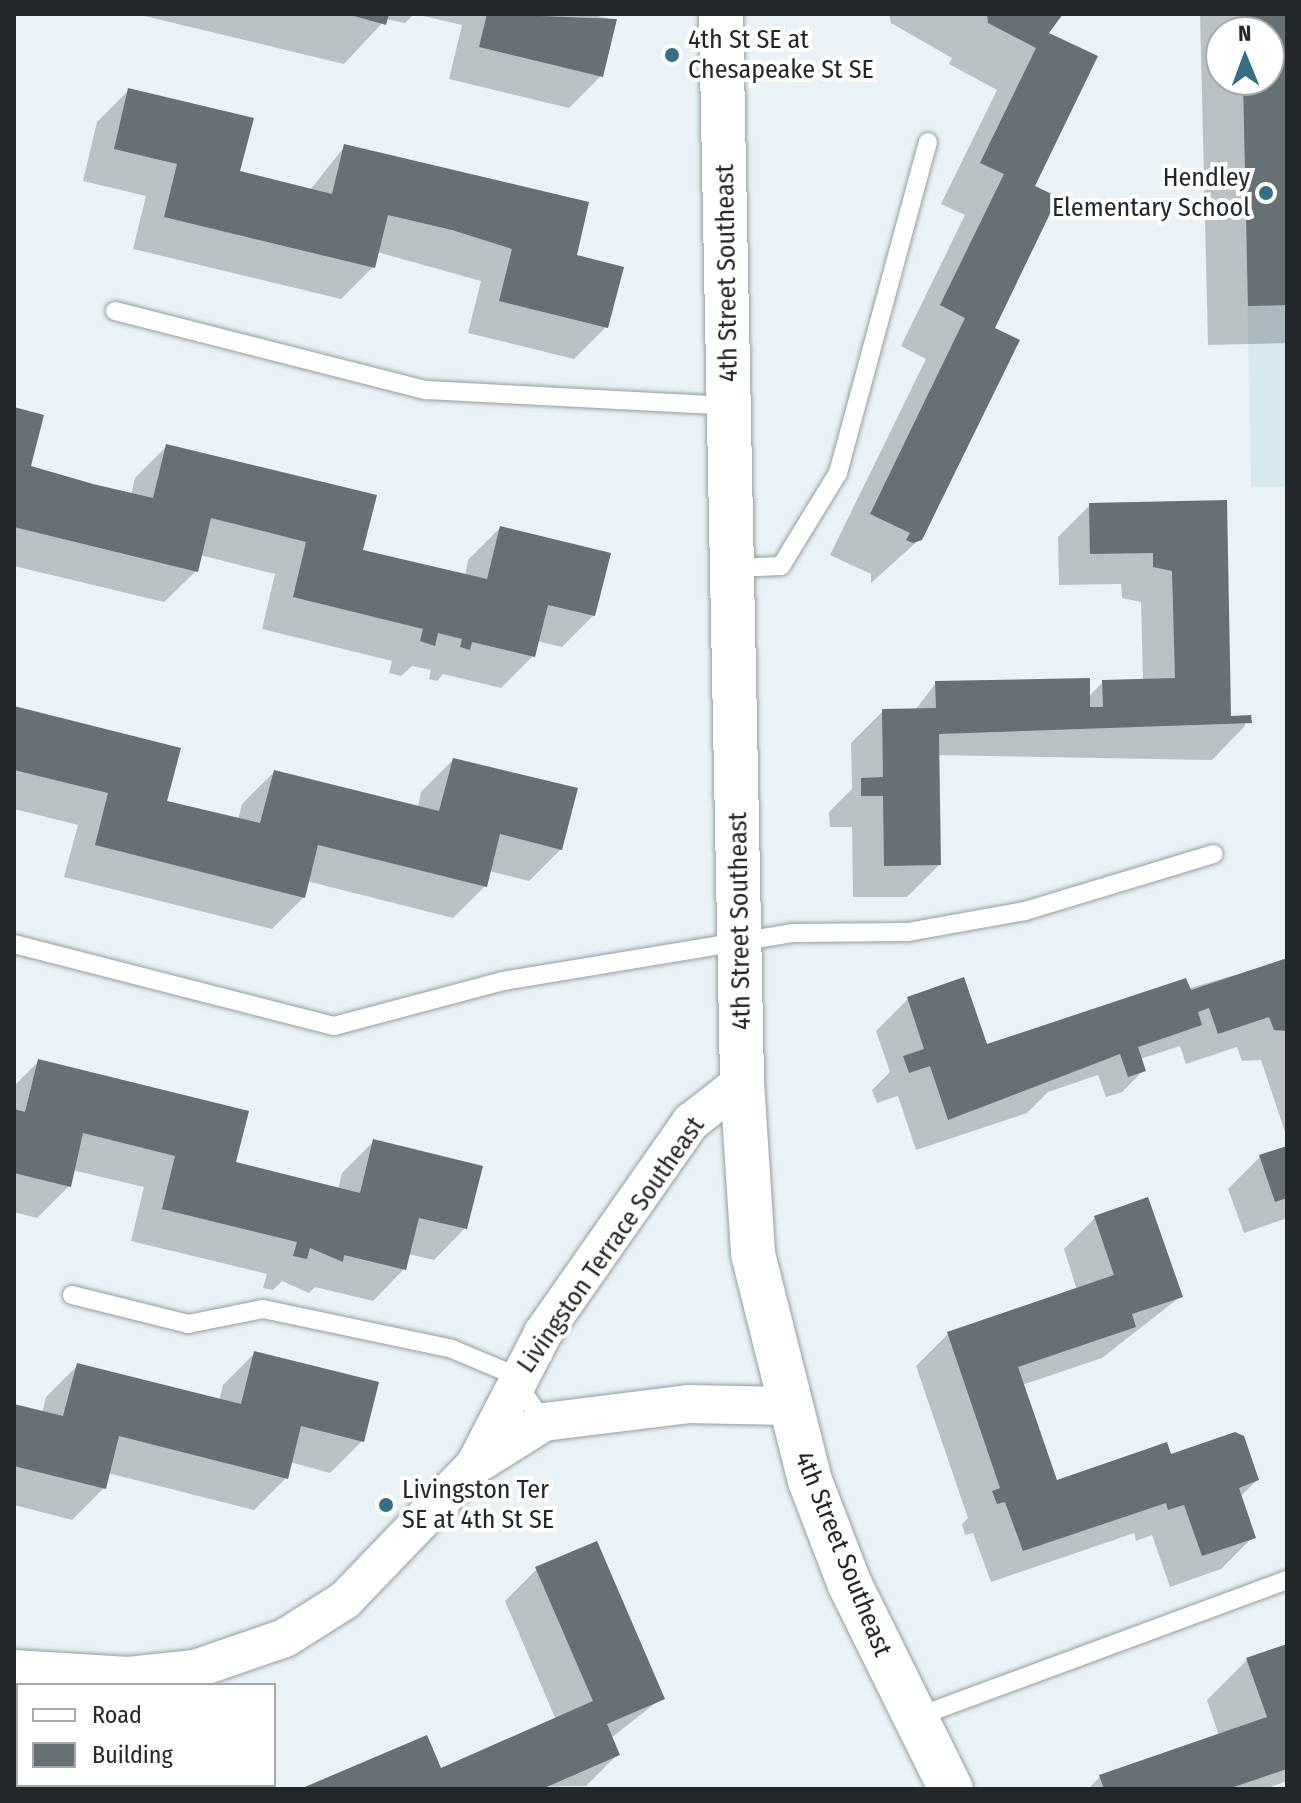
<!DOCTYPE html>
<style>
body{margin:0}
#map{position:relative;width:1301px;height:1803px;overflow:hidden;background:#e8f2f7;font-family:"Fira Sans Condensed",sans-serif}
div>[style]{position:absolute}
.built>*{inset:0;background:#d5e7ef}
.shadow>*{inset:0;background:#0003}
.building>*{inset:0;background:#677074}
.roads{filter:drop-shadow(0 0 2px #959ea2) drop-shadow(0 0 2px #959ea2)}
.service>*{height:18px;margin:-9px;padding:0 9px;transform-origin:9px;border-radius:9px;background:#fff}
.minor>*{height:38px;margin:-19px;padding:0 19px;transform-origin:19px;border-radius:19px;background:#fff}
.tertiary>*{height:44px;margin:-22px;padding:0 22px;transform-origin:22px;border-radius:22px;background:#fff}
.dots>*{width:22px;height:22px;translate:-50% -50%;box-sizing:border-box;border:4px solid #fff;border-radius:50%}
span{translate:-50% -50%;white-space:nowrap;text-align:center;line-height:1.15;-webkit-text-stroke:8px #fff;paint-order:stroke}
.poi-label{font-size:26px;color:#242729}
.left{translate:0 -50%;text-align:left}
.right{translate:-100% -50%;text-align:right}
.street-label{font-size:26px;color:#242729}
.frame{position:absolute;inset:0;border:16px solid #242729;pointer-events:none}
.legend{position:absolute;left:16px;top:1683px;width:260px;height:104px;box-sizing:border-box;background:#fff;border:2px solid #a7a9a9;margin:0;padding:10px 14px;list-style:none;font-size:24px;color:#242729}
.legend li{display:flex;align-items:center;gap:16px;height:40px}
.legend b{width:40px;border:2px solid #a7a9a9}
.north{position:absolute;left:1205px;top:16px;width:80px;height:80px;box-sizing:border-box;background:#fff;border:2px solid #a7a9a9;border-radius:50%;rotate:359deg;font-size:22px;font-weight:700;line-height:32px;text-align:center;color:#242729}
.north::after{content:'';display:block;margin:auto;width:28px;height:36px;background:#337086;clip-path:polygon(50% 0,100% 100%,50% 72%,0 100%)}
</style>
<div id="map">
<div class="built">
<div style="clip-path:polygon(1287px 14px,1287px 487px,1251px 487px,1243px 80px,1269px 80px,1269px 32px)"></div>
</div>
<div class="shadow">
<div style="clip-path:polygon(136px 14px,589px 14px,615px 20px,601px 76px,569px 108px,449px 79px,462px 25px,414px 14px,405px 23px,386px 19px,344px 64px)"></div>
<div style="clip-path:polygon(889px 14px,1060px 14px,1046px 34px,1032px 187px,992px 328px,920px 539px,871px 583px,871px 574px,830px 555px,926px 359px,901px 346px,965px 215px,941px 204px,997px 90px,949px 64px,952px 58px,891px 23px)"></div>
<div style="clip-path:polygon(evenodd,1200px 14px,1287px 14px,1287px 343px,1208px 345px,1200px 14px,1221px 32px,1269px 32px,1269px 80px,1221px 80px,1221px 32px)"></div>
<div style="clip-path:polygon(129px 90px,238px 173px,310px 190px,345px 146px,574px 257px,606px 327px,574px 359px,468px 333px,481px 281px,377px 252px,373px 267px,341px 299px,133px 249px,146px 196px,83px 181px,97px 122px)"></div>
<div style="clip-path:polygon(14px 409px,29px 468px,131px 495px,135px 478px,167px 446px,361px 551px,465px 576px,468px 560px,500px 528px,594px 615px,562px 647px,537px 641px,533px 656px,501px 688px,443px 674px,437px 681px,429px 679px,431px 670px,412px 666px,401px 676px,389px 673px,392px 661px,262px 629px,275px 574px,200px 555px,196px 571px,164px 602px,14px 566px)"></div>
<div style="clip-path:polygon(1225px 502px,1229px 718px,1248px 717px,1244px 727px,1212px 760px,937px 755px,939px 865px,907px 897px,853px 897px,852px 827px,830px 827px,829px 812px,852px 789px,851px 743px,883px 711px,915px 710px,936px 683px,1088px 697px,1103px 682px,1143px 681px,1141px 602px,1122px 598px,1121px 584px,1059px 585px,1058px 537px,1090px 505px)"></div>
<div style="clip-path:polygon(14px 708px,165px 802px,238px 820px,242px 804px,274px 772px,418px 807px,421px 792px,453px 760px,561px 849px,529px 881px,489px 871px,485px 886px,453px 918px,307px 881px,304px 897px,272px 929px,64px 877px,78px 825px,14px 809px)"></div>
<div style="clip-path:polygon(1287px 960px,1287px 1138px,1261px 1060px,1242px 1061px,1237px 1047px,1186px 1064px,1180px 1046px,1140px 1059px,1144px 1070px,1122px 1092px,1106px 1097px,1098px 1075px,1048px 1092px,1027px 1113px,916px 1150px,898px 1096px,877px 1103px,872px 1090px,890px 1072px,876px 1031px,908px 999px,986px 1047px)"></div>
<div style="clip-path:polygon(39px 1061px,233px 1163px,338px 1189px,342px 1173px,374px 1141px,465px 1228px,434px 1260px,408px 1254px,404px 1269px,373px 1301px,315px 1287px,309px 1293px,282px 1281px,273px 1290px,263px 1288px,267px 1274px,131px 1241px,144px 1187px,72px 1170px,69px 1186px,37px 1218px,14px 1212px,14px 1086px)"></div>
<div style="clip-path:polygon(1287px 1148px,1287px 1218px,1244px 1233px,1228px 1189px,1260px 1157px)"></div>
<div style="clip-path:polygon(1096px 1217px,1180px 1297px,1102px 1358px,1022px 1385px,1056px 1482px,1169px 1456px,1257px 1480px,1240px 1497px,1253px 1537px,1221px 1569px,1170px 1587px,1152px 1535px,1136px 1541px,1134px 1533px,991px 1582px,973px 1533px,965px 1535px,962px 1524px,968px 1518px,916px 1366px,948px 1334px,1077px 1290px,1064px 1249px)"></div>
<div style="clip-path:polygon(255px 1353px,362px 1441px,330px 1473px,290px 1462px,286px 1478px,254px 1510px,108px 1473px,104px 1488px,72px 1520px,14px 1505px,14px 1406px,42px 1413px,46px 1397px,78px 1365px,219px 1401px,223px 1385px)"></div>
<div style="clip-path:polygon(537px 1569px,662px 1698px,611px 1738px,618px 1754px,586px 1786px,305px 1789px,440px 1770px,556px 1720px,505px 1601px)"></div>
<div style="clip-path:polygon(1287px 1646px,1287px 1781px,1265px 1789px,1088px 1789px,1100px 1777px,1219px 1736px,1207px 1700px,1247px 1660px)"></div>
</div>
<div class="building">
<div style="clip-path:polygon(347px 14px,389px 14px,386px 25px)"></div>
<div style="clip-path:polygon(487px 14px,617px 19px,603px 77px,479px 47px)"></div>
<div style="clip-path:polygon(987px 14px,1063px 14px,1049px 33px,1098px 56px,1035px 186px,1058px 197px,995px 328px,1020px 340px,922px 540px,913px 543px,906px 540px,910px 533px,870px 514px,965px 318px,940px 305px,1004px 174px,980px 163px,1036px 48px,988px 23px)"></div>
<div style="clip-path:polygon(1241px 14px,1287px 14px,1287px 305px,1248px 306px,1243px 80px,1269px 80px,1269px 32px,1241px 32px)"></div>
<div style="clip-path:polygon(128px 88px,254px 118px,240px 171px,332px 194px,344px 144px,589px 202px,577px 255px,624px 267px,608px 328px,499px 301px,512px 249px,452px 230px,388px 215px,375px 268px,164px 217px,177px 164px,114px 149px)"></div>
<div style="clip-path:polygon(14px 407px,44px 415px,31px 466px,93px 484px,153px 498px,166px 444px,377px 495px,363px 550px,487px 579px,500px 526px,611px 553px,595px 616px,548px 605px,535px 657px,472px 642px,470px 650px,460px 647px,462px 639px,438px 633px,435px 646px,420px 641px,423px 629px,293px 597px,306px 542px,211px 518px,198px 572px,14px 527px)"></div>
<div style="clip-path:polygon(1227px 500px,1231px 716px,1251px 715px,1252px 723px,939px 734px,941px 865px,884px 866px,883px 796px,861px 796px,861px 778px,883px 777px,882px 709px,936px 708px,935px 681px,1090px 678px,1090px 707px,1103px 707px,1102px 680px,1175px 678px,1172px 571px,1153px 567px,1153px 553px,1090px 554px,1089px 503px)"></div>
<div style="clip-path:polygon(14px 706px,181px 748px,167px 801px,260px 823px,274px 770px,439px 811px,453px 758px,578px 788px,562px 850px,500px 834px,487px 887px,318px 845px,305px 898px,95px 845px,108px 793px,14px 770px)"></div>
<div style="clip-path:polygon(1287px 958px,1287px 1031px,1274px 1030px,1269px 1017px,1218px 1034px,1209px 1008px,1198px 1012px,1202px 1025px,1138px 1047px,1146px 1071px,1128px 1077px,1120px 1054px,948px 1120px,930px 1066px,909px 1073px,903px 1056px,924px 1049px,907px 997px,964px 977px,987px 1044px,1186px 978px,1191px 990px)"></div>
<div style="clip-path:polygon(38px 1059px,249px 1111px,236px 1162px,360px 1193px,373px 1139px,483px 1166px,467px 1229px,419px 1218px,406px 1270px,344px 1255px,343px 1262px,310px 1248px,307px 1259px,293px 1256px,297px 1242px,162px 1209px,175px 1156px,83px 1133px,71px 1187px,14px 1173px,14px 1109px,25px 1112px)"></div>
<div style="clip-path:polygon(1287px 1146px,1287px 1198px,1275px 1202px,1259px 1155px)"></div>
<div style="clip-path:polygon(1148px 1197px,1183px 1297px,1132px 1314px,1136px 1327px,1018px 1367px,1057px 1480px,1167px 1442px,1171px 1454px,1235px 1432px,1244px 1436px,1259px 1480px,1239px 1488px,1256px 1538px,1202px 1556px,1184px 1505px,1168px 1510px,1166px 1503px,1023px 1551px,1005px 1502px,997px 1504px,992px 1491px,1000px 1488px,947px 1332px,1114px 1275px,1094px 1216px)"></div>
<div style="clip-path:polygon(254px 1351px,379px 1382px,364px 1442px,301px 1426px,288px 1479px,119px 1436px,106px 1489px,14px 1466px,14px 1404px,63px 1416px,77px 1363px,241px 1404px)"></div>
<div style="clip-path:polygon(597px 1541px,665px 1699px,607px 1724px,620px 1755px,542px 1789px,300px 1789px,427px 1735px,441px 1768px,593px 1701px,535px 1567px)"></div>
<div style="clip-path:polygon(1287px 1644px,1287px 1769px,1228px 1789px,1104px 1789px,1099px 1775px,1267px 1717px,1246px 1658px)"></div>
<div style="clip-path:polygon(31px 1785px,82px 1785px,84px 1789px,21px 1789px)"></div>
</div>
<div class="roads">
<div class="service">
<div style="left:115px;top:311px;width:321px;rotate:14.3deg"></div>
<div style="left:426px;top:390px;width:304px;rotate:3deg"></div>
<div style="left:733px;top:568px;width:48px;rotate:-2.4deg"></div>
<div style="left:781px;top:566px;width:109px;rotate:-58.5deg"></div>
<div style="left:838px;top:473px;width:343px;rotate:-74.8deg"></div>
<div style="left:14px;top:944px;width:330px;rotate:14.4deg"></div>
<div style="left:334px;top:1026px;width:175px;rotate:-14.9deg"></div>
<div style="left:503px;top:981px;width:293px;rotate:-9.4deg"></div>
<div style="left:792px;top:933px;width:116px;rotate:-0.5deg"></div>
<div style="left:908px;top:932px;width:119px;rotate:-10.2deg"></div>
<div style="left:1025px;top:911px;width:197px;rotate:-16.8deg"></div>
<div style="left:72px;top:1295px;width:120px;rotate:14deg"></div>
<div style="left:188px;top:1324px;width:76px;rotate:-11.3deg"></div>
<div style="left:263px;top:1309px;width:193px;rotate:11.9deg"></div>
<div style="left:452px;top:1349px;width:62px;rotate:22.8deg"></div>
<div style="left:509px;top:1373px;width:60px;rotate:54.5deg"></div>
<div style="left:914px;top:1718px;width:398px;rotate:-20.3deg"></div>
</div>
<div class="minor">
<div style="left:475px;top:1465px;width:81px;rotate:-31.9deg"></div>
<div style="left:544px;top:1422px;width:145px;rotate:-7.1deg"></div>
<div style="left:688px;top:1404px;width:100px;rotate:1.1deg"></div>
<div style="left:14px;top:1669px;width:114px;rotate:3.5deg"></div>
<div style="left:128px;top:1676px;width:67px;rotate:-6deg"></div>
<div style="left:195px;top:1669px;width:95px;rotate:-19deg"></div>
<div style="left:285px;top:1638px;width:71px;rotate:-32.3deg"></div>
<div style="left:345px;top:1600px;width:187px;rotate:-46.1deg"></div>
<div style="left:475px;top:1465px;width:148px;rotate:-62.7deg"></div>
<div style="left:543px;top:1333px;width:258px;rotate:-55deg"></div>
<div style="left:691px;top:1122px;width:65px;rotate:-38.1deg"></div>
</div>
<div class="tertiary">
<div style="left:721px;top:14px;width:1068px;rotate:88.87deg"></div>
<div style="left:742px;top:1082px;width:172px;rotate:86.3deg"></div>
<div style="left:753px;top:1254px;width:234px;rotate:75.9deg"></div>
<div style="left:810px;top:1481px;width:111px;rotate:69deg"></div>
<div style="left:850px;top:1585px;width:228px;rotate:63.7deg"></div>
</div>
</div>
<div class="dots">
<div style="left:672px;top:55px;background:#337086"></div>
<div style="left:1266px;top:193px;background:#337086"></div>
<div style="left:386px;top:1505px;background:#337086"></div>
</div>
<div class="poi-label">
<span class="left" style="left:688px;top:55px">4th St SE at<br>Chesapeake St SE</span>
<span class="right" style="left:1250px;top:193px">Hendley<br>Elementary School</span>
<span class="left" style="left:402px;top:1505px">Livingston Ter<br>SE at 4th St SE</span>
</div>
<div class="street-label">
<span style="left:727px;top:273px;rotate:-91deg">4th Street Southeast</span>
<span style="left:740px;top:921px;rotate:-91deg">4th Street Southeast</span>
<span style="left:611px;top:1245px;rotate:-55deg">Livingston Terrace Southeast</span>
<span style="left:843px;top:1554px;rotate:68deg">4th Street Southeast</span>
</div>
<div class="frame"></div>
<ul class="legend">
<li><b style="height:10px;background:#fff"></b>Road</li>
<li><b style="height:22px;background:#677074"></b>Building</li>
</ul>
<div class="north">N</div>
</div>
